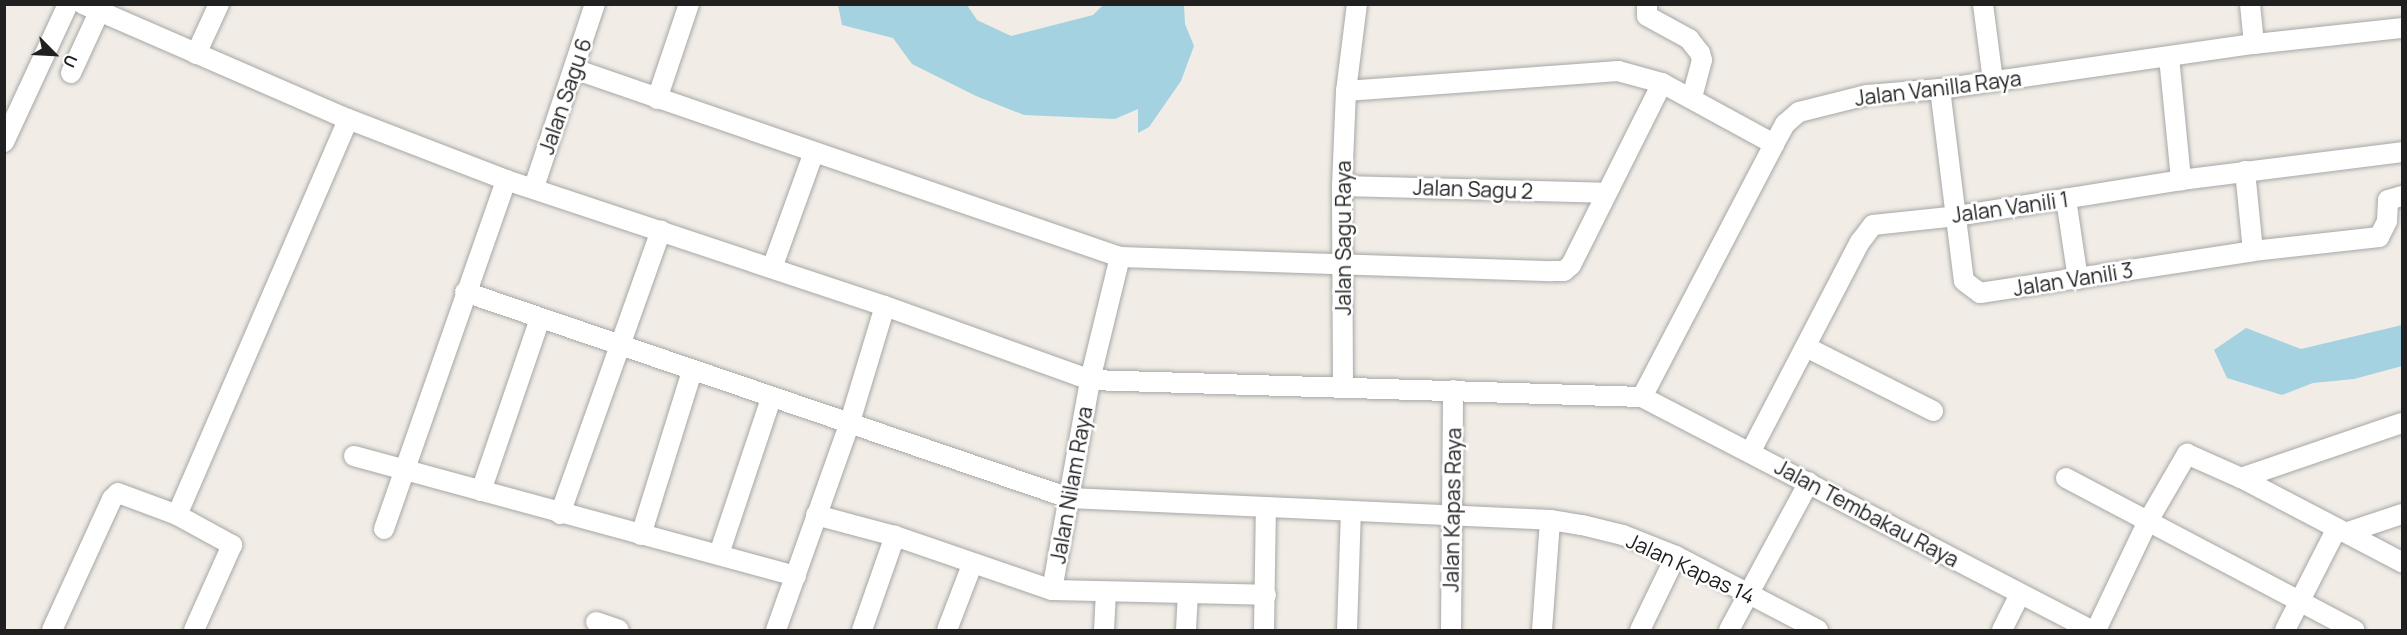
<!DOCTYPE html>
<style>
body{margin:0}
#map{position:relative;width:2407px;height:635px;overflow:hidden;background:#f1ede6;font-family:Manrope,sans-serif}
div>[style]{position:absolute}
.water>*{inset:0;background:#a4d2e0}
.roads{filter:drop-shadow(0 0 2px #a7a7a7) drop-shadow(0 0 2px #a7a7a7)}
.minor>*{height:20px;margin:-10px;padding:0 10px;transform-origin:10px;border-radius:10px;background:#fff}
span{translate:-50% -50%;white-space:nowrap;text-align:center;line-height:1.15;-webkit-text-stroke:5px #fff;paint-order:stroke}
.street-label{font-size:21px;color:#202020}
.frame{position:absolute;inset:0;border:6px solid #202020;pointer-events:none}
.north{position:absolute;left:24px;top:24px;width:60px;height:60px;-webkit-text-stroke:4px #fff;paint-order:stroke;rotate:114deg;font-size:16px;font-weight:700;line-height:24px;text-align:center;color:#202020}
.north::after{content:'';display:block;margin:auto;width:21px;height:27px;background:#202020;clip-path:polygon(50% 0,100% 100%,50% 72%,0 100%)}
</style>
<div id="map">
<div class="water">
<div style="clip-path:polygon(838px 5px,967px 5px,977px 20px,1011px 36px,1093px 15px,1103px 5px,1184px 5px,1185px 24px,1194px 46px,1181px 81px,1149px 127px,1138px 133px,1138px 109px,1115px 119px,1024px 115px,976px 96px,912px 64px,893px 38px,842px 25px)"></div>
<div style="clip-path:polygon(2402px 325px,2402px 366px,2354px 379px,2313px 383px,2282px 395px,2227px 378px,2214px 350px,2246px 328px,2301px 349px)"></div>
</div>
<div class="roads">
<div class="minor">
<div style="left:83px;top:4px;width:289px;rotate:23.5deg"></div>
<div style="left:348px;top:119px;width:169px;rotate:21.1deg"></div>
<div style="left:506px;top:180px;width:399px;rotate:18.4deg"></div>
<div style="left:885px;top:306px;width:218px;rotate:19.8deg"></div>
<div style="left:1090px;top:380px;width:552px;rotate:1.76deg"></div>
<div style="left:1642px;top:397px;width:506px;rotate:27.43deg"></div>
<div style="left:1647px;top:4px;width:12px;rotate:90deg"></div>
<div style="left:1647px;top:16px;width:48px;rotate:28.7deg"></div>
<div style="left:1689px;top:39px;width:18px;rotate:52deg"></div>
<div style="left:1700px;top:53px;width:7px;rotate:74deg"></div>
<div style="left:1702px;top:60px;width:39px;rotate:105deg"></div>
<div style="left:1983px;top:4px;width:78px;rotate:82.6deg"></div>
<div style="left:2250px;top:4px;width:40px;rotate:84.3deg"></div>
<div style="left:196px;top:54px;width:55px;rotate:-65.3deg"></div>
<div style="left:2169px;top:57px;width:124px;rotate:84.4deg"></div>
<div style="left:574px;top:69px;width:577px;rotate:19deg"></div>
<div style="left:1120px;top:257px;width:432px;rotate:1.9deg"></div>
<div style="left:1552px;top:271px;width:12px"></div>
<div style="left:1564px;top:271px;width:9px;rotate:-41deg"></div>
<div style="left:1571px;top:265px;width:203px;rotate:-63.4deg"></div>
<div style="left:71px;top:73px;width:67px;rotate:-65.3deg"></div>
<div style="left:1940px;top:89px;width:193px;rotate:82.9deg"></div>
<div style="left:1964px;top:281px;width:20px;rotate:37deg"></div>
<div style="left:1980px;top:293px;width:276px;rotate:-8.7deg"></div>
<div style="left:2253px;top:251px;width:127px;rotate:-6.3deg"></div>
<div style="left:2379px;top:237px;width:18px;rotate:-63deg"></div>
<div style="left:2387px;top:221px;width:21px;rotate:-87deg"></div>
<div style="left:2388px;top:200px;width:15px;rotate:-16deg"></div>
<div style="left:1346px;top:91px;width:273px;rotate:-4.2deg"></div>
<div style="left:1618px;top:71px;width:46px;rotate:15.3deg"></div>
<div style="left:1662px;top:83px;width:128px;rotate:28.6deg"></div>
<div style="left:657px;top:99px;width:100px;rotate:-71.4deg"></div>
<div style="left:4px;top:142px;width:152px;rotate:-65.1deg"></div>
<div style="left:2245px;top:171px;width:80px;rotate:84.3deg"></div>
<div style="left:1342px;top:186px;width:262px;rotate:1.5deg"></div>
<div style="left:534px;top:187px;width:193px;rotate:-71.6deg"></div>
<div style="left:2066px;top:199px;width:81px;rotate:81.5deg"></div>
<div style="left:772px;top:268px;width:123px;rotate:-70.1deg"></div>
<div style="left:465px;top:292px;width:638px;rotate:18.83deg"></div>
<div style="left:1069px;top:498px;width:482px;rotate:2.6deg"></div>
<div style="left:1550px;top:520px;width:32px;rotate:9deg"></div>
<div style="left:1582px;top:525px;width:42px;rotate:13.7deg"></div>
<div style="left:1623px;top:535px;width:57px;rotate:21.6deg"></div>
<div style="left:1676px;top:556px;width:160px;rotate:27.5deg"></div>
<div style="left:1808px;top:348px;width:140px;rotate:26.7deg"></div>
<div style="left:1343px;top:385px;width:199px;rotate:-90.3deg"></div>
<div style="left:1342px;top:186px;width:95px;rotate:-87.6deg"></div>
<div style="left:1346px;top:91px;width:88px;rotate:-82.8deg"></div>
<div style="left:1642px;top:397px;width:285px;rotate:-62.4deg"></div>
<div style="left:1774px;top:144px;width:23px;rotate:-61deg"></div>
<div style="left:1785px;top:124px;width:18px;rotate:-41deg"></div>
<div style="left:1799px;top:112px;width:70px;rotate:-14deg"></div>
<div style="left:1867px;top:95px;width:73px;rotate:-4.7deg"></div>
<div style="left:1940px;top:89px;width:317px;rotate:-8.2deg"></div>
<div style="left:2254px;top:44px;width:149px;rotate:-6.2deg"></div>
<div style="left:1751px;top:451px;width:236px;rotate:-62.5deg"></div>
<div style="left:1860px;top:242px;width:21px;rotate:-53deg"></div>
<div style="left:1873px;top:225px;width:84px;rotate:-6.1deg"></div>
<div style="left:1957px;top:216px;width:227px;rotate:-9.1deg"></div>
<div style="left:2181px;top:180px;width:223px;rotate:-7.2deg"></div>
<div style="left:354px;top:456px;width:458px;rotate:15.2deg"></div>
<div style="left:2066px;top:478px;width:326px;rotate:27.8deg"></div>
<div style="left:2241px;top:478px;width:182px;rotate:27.6deg"></div>
<div style="left:481px;top:491px;width:182px;rotate:-71.1deg"></div>
<div style="left:560px;top:514px;width:301px;rotate:-70.4deg"></div>
<div style="left:177px;top:515px;width:431px;rotate:-66.6deg"></div>
<div style="left:816px;top:515px;width:82px;rotate:14.9deg"></div>
<div style="left:895px;top:536px;width:166px;rotate:19deg"></div>
<div style="left:1052px;top:590px;width:214px;rotate:1.3deg"></div>
<div style="left:384px;top:529px;width:370px;rotate:-70.7deg"></div>
<div style="left:2348px;top:532px;width:57px;rotate:-18.4deg"></div>
<div style="left:641px;top:535px;width:172px;rotate:-72.7deg"></div>
<div style="left:719px;top:554px;width:163px;rotate:-71.5deg"></div>
<div style="left:1052px;top:590px;width:213px;rotate:-79.7deg"></div>
<div style="left:1090px;top:380px;width:127px;rotate:-76.3deg"></div>
<div style="left:596px;top:622px;width:24px;rotate:19deg"></div>
<div style="left:52px;top:630px;width:144px;rotate:-65.4deg"></div>
<div style="left:112px;top:499px;width:8px;rotate:-45deg"></div>
<div style="left:118px;top:493px;width:63px;rotate:20.4deg"></div>
<div style="left:177px;top:515px;width:63px;rotate:28.6deg"></div>
<div style="left:232px;top:545px;width:93px;rotate:114.1deg"></div>
<div style="left:776px;top:630px;width:218px;rotate:-70.4deg"></div>
<div style="left:849px;top:425px;width:124px;rotate:-73.2deg"></div>
<div style="left:862px;top:630px;width:100px;rotate:-70.7deg"></div>
<div style="left:947px;top:630px;width:70px;rotate:-69deg"></div>
<div style="left:1104px;top:630px;width:38px;rotate:-87deg"></div>
<div style="left:1186px;top:630px;width:35px;rotate:-87deg"></div>
<div style="left:1264px;top:630px;width:123px;rotate:-89.1deg"></div>
<div style="left:1347px;top:630px;width:119px;rotate:-88.1deg"></div>
<div style="left:1451px;top:630px;width:240px;rotate:-89.5deg"></div>
<div style="left:1542px;top:630px;width:110px;rotate:-85.8deg"></div>
<div style="left:1640px;top:630px;width:82px;rotate:-64.1deg"></div>
<div style="left:1729px;top:630px;width:168px;rotate:-61.6deg"></div>
<div style="left:2002px;top:630px;width:40px;rotate:-63.4deg"></div>
<div style="left:2096px;top:630px;width:121px;rotate:-64.5deg"></div>
<div style="left:2148px;top:521px;width:78px;rotate:-59.8deg"></div>
<div style="left:2187px;top:454px;width:59px;rotate:24deg"></div>
<div style="left:2241px;top:478px;width:170px;rotate:-18.9deg"></div>
<div style="left:2285px;top:630px;width:114px;rotate:-63deg"></div>
</div>
</div>
<div class="street-label">
<span style="left:1938px;top:88px;rotate:-7deg">Jalan Vanilla Raya</span>
<span style="left:565px;top:96px;rotate:-71deg">Jalan Sagu 6</span>
<span style="left:1473px;top:189px;rotate:2deg">Jalan Sagu 2</span>
<span style="left:2010px;top:207px;rotate:-8deg">Jalan Vanili 1</span>
<span style="left:1343px;top:238px;rotate:-90deg">Jalan Sagu Raya</span>
<span style="left:2073px;top:279px;rotate:-9deg">Jalan Vanili 3</span>
<span style="left:1071px;top:485px;rotate:-80deg">Jalan Nilam Raya</span>
<span style="left:1452px;top:510px;rotate:-89deg">Jalan Kapas Raya</span>
<span style="left:1867px;top:513px;rotate:28deg">Jalan Tembakau Raya</span>
<span style="left:1691px;top:568px;rotate:25deg">Jalan Kapas 14</span>
</div>
<div class="frame"></div>
<div class="north">U</div>
</div>
